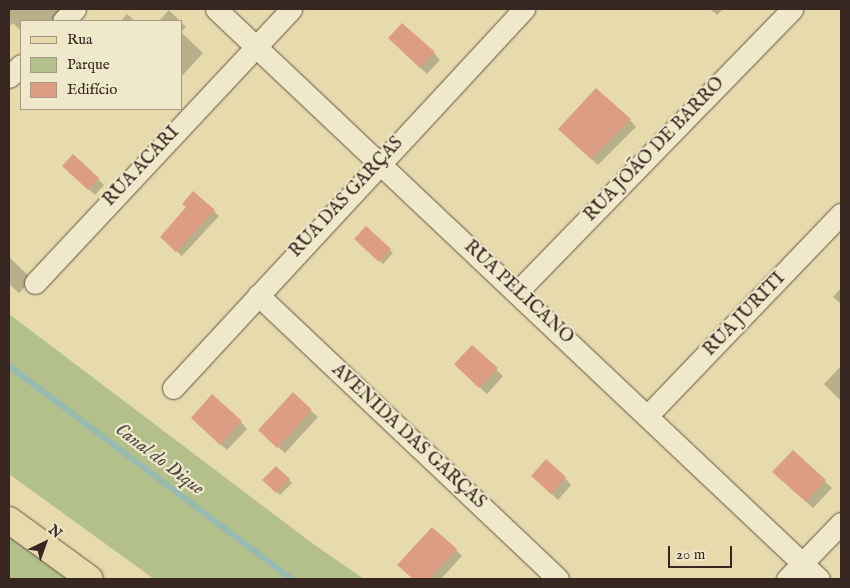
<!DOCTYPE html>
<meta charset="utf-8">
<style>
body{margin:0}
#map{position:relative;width:850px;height:588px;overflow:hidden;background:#e7dbae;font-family:"IM FELL English",serif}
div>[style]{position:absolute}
.green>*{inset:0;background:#b4c08b}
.shadow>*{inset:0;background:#0003}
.stream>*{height:6px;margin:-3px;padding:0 3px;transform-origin:3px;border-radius:3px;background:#98bab0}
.building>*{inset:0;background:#dd9d84}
.roads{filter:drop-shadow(0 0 1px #645344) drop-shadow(0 0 1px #645344)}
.minor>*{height:21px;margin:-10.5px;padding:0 10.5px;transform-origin:10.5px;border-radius:10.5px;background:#efe8ca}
.major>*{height:26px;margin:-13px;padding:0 13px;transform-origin:13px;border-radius:13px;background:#e7dbae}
span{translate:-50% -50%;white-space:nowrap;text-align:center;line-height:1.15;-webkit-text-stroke:4.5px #efe8ca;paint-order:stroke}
.street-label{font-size:18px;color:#382620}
.water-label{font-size:19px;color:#504b44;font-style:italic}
.frame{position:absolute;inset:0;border:10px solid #382620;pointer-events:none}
.legend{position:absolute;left:20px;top:20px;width:162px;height:90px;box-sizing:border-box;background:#efe8ca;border:1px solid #a69a86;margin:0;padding:6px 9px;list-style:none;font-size:15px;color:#382620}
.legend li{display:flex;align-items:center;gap:10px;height:25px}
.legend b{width:25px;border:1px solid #a69a86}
.north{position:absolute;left:20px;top:518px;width:50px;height:50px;-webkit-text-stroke:4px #efe8ca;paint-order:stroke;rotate:42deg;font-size:14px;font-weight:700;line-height:20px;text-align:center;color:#382620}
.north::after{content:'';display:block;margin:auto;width:18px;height:22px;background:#382620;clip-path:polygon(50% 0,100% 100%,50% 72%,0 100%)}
.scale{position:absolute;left:668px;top:546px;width:64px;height:22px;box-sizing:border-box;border:2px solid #382620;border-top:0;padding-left:6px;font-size:15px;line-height:18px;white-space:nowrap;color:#382620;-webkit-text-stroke:4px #efe8ca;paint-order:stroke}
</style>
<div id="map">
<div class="green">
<div style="clip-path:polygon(9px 314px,312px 543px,364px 579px,154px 579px,9px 474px)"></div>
<div style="clip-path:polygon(9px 518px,93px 579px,9px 579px)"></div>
</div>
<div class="shadow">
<div style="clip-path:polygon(9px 9px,65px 9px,58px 21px,21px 21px,21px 31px,13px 23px,9px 27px)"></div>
<div style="clip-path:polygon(710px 9px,723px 9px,717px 15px)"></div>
<div style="clip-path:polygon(169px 10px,180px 21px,159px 21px)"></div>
<div style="clip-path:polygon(127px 14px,135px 21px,121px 21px)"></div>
<div style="clip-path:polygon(181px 22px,186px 27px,181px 32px,203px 53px,181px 77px)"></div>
<div style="clip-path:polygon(396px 45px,434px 53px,440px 60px,427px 74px)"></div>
<div style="clip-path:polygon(630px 120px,636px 127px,598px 165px,566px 136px)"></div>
<div style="clip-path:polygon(70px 172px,98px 179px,104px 185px,95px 195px)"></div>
<div style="clip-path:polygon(194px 192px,219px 216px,182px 256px,161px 237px,188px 207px)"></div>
<div style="clip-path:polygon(366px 228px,393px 253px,383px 264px,356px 239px)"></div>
<div style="clip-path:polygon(9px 257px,32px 279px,19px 293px,9px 284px)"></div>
<div style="clip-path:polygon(841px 288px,841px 304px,833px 297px)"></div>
<div style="clip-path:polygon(472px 347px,503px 376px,487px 394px,462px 371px)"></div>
<div style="clip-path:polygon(841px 366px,841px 401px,824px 384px)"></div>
<div style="clip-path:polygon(311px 411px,318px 417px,285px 453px,266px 437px)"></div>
<div style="clip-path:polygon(241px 422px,247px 429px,227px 450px,199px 425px)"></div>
<div style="clip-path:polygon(793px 451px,832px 488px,813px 508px,780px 478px)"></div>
<div style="clip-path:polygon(276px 467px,292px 483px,280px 495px,264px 480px)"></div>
<div style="clip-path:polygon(565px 478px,571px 485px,558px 500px,539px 482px)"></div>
<div style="clip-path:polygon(456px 550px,462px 556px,441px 579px,414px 579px,405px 571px)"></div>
</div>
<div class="stream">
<div style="left:9px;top:366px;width:354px;rotate:37deg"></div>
</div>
<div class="building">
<div style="clip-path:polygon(402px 23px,435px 52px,420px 68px,388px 38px)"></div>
<div style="clip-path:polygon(596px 88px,631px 119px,591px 159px,558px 129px)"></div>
<div style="clip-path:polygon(73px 154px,99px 178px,88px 190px,62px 166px)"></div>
<div style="clip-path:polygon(193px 191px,215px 210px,176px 252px,160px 237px,186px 207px,182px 204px)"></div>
<div style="clip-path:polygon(366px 226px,391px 249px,379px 262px,354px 239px)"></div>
<div style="clip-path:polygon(472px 345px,498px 368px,479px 388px,454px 364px)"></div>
<div style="clip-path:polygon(293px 392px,312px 410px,277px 448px,258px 430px)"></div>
<div style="clip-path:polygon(212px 394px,242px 421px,220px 445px,191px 418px)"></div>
<div style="clip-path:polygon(793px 450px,826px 480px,806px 502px,772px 472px)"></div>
<div style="clip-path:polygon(546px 459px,566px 477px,551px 494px,531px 476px)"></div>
<div style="clip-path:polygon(276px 466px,290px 479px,276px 493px,262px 480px)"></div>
<div style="clip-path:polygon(432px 527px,457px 549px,429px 579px,413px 579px,397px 565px)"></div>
</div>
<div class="roads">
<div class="minor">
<div style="left:216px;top:9px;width:830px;rotate:43.39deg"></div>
<div style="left:63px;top:21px;width:17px;rotate:-45deg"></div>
<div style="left:9px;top:77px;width:17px;rotate:-45deg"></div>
<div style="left:35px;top:283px;width:375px;rotate:-46.9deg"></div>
<div style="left:517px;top:292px;width:395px;rotate:-45.8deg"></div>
<div style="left:258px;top:295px;width:413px;rotate:43.4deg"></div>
<div style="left:173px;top:388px;width:517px;rotate:-47.2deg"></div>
<div style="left:648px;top:415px;width:279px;rotate:-46.2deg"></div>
<div style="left:787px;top:579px;width:78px;rotate:-46deg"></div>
</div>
<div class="major">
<div style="left:9px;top:520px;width:100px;rotate:36.1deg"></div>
</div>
</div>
<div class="street-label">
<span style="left:655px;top:150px;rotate:-46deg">RUA JOÃO DE BARRO</span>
<span style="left:142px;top:167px;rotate:-47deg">RUA ACARI</span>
<span style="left:347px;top:198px;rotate:-47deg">RUA DAS GARÇAS</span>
<span style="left:518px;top:293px;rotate:43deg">RUA PELICANO</span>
<span style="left:745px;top:315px;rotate:-46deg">RUA JURITI</span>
<span style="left:408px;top:437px;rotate:43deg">AVENIDA DAS GARÇAS</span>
</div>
<div class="water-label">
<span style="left:159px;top:460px;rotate:37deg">Canal do Dique</span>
</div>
<div class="frame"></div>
<ul class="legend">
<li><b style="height:6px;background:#e7dbae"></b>Rua</li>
<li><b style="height:14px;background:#b4c08b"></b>Parque</li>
<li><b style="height:14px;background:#dd9d84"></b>Edifício</li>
</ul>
<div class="north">N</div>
<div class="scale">20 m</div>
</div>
